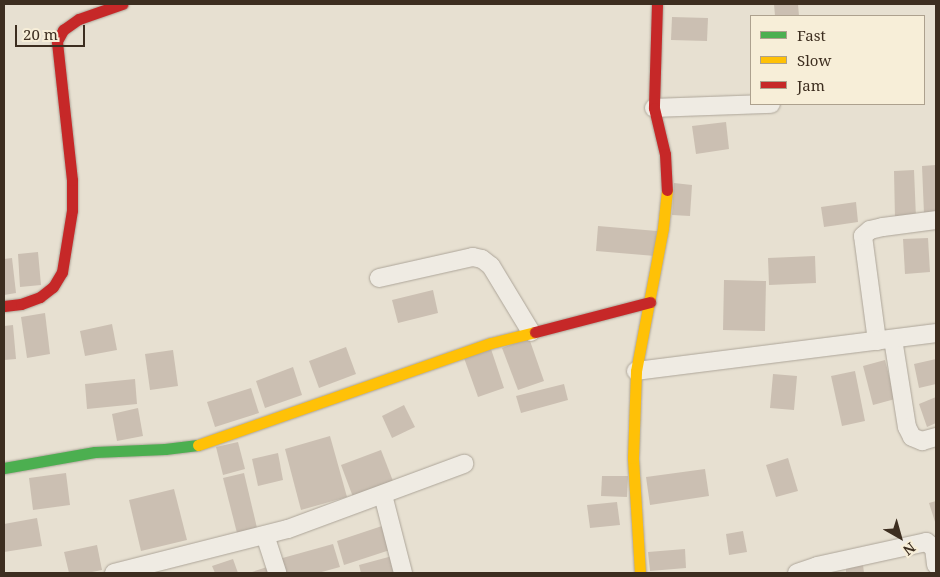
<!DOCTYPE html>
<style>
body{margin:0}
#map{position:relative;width:940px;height:577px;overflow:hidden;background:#e7e0d1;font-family:"Noto Serif",serif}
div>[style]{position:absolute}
.building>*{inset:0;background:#cbbfb2}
.roads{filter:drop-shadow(0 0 1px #ada599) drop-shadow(0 0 1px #ada599)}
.street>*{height:18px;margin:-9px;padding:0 9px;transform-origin:9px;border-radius:9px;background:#efebe3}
.fast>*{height:11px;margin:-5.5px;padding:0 5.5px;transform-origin:5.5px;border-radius:5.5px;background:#4caf50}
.slow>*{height:11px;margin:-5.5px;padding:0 5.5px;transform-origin:5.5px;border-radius:5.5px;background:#ffc107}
.jam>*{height:11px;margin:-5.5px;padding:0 5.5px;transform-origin:5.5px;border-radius:5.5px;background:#c62828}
span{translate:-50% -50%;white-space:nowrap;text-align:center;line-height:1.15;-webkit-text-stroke:5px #f7eed8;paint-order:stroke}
.frame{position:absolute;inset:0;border:5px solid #3d2e20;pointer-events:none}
.legend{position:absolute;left:750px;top:15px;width:175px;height:90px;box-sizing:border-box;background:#f7eed8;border:1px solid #ada18e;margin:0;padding:6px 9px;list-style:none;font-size:15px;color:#3d2e20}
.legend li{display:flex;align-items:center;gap:10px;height:25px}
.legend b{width:25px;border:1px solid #ada18e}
.north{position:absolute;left:875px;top:512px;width:50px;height:50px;-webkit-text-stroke:4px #f7eed8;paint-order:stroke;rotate:142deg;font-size:14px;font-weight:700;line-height:20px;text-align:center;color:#3d2e20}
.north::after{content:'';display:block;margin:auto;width:18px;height:22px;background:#3d2e20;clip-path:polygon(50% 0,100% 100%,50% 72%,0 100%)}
.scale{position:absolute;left:15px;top:25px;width:70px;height:22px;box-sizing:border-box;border:2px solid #3d2e20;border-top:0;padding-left:6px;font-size:15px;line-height:18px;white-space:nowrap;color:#3d2e20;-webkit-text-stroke:4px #f7eed8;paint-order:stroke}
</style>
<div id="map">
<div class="building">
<div style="clip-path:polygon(774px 4px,798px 4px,799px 16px,775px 16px)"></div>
<div style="clip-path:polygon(672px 17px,708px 18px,707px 41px,671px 40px)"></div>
<div style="clip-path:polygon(726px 122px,729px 149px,696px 154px,692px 126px)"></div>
<div style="clip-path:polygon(936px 165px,936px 214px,924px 214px,922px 166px)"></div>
<div style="clip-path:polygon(914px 170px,916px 218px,895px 219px,894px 171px)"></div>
<div style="clip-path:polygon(674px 183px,692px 185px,690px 216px,672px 215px)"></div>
<div style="clip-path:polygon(856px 202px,858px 222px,824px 227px,821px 207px)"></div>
<div style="clip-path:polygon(598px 226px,657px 231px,655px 256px,596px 251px)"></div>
<div style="clip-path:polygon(928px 238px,930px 272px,905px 274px,903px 239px)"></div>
<div style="clip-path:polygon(38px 252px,41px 285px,20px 287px,18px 254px)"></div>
<div style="clip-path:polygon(815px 256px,816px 283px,769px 285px,768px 258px)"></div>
<div style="clip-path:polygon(12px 258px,16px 293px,4px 295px,4px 259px)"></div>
<div style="clip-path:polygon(724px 280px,766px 281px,765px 331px,723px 330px)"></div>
<div style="clip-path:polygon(433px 290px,438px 313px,398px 323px,392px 300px)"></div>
<div style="clip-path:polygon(45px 313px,50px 354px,27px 358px,21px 317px)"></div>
<div style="clip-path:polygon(112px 324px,117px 350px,85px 356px,80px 331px)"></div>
<div style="clip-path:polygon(13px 325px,16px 359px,4px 360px,4px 326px)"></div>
<div style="clip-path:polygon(529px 338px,544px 381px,518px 390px,502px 348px)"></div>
<div style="clip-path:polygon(346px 347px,356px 374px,319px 388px,309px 361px)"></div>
<div style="clip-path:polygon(491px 349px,504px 388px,478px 397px,464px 358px)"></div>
<div style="clip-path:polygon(173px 350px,178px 386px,150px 390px,145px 354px)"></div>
<div style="clip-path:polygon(936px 359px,936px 384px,919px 388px,914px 364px)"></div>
<div style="clip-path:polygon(885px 360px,895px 399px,873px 405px,863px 366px)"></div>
<div style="clip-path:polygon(293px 367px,302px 395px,265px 408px,256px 381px)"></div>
<div style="clip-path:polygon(855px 371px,865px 421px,842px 426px,831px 376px)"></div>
<div style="clip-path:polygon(773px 374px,797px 376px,794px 410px,770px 408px)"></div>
<div style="clip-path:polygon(135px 379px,137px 404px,87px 409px,85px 384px)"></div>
<div style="clip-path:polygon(564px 384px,568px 400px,521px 413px,516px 396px)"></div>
<div style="clip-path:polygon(251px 388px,259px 413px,215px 427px,207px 402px)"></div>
<div style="clip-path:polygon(936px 397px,936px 423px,927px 427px,919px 404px)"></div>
<div style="clip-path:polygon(404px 405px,415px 427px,392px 438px,382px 416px)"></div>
<div style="clip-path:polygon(138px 408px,143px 436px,117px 441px,112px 414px)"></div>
<div style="clip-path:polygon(330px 436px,347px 497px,301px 510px,285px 449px)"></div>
<div style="clip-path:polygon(238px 442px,245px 469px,223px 475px,216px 447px)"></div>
<div style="clip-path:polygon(381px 450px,393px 481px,353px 497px,341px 465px)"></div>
<div style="clip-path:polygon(278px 453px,283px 480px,258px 486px,252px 459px)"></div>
<div style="clip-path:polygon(788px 458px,798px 491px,776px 497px,766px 465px)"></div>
<div style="clip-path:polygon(705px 469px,709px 496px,650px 505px,646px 477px)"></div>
<div style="clip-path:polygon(66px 473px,70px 505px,33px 510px,29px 478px)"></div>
<div style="clip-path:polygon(244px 473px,258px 532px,238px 537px,223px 478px)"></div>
<div style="clip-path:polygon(602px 476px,628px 476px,627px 497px,601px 496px)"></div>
<div style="clip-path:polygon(174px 489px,187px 540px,141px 551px,129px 500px)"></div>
<div style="clip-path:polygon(936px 501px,936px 525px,929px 503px)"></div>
<div style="clip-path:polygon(617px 502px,620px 525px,590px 528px,587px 505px)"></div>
<div style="clip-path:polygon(37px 518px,42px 546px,4px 552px,4px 524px)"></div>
<div style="clip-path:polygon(385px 525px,393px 549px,344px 565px,337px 541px)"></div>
<div style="clip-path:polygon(743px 531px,747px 552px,729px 555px,726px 534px)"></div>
<div style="clip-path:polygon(333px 544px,340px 567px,318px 573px,283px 573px,279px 559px)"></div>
<div style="clip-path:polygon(97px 545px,102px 570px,87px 573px,69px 573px,64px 552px)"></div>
<div style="clip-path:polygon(685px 549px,686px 568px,650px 571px,648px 552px)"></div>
<div style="clip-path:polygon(396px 555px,402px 573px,361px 573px,359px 565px)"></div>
<div style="clip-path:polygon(233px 559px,238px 573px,215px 573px,212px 566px)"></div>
<div style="clip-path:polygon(863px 565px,864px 573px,846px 573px,846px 567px)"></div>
<div style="clip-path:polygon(267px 567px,269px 573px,249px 573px)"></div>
</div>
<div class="roads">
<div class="street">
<div style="left:654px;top:108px;width:117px;rotate:-2deg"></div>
<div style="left:379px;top:278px;width:96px;rotate:-12.6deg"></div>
<div style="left:473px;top:257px;width:9px;rotate:13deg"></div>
<div style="left:482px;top:259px;width:11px;rotate:38deg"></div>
<div style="left:491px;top:266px;width:77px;rotate:58.8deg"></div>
<div style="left:893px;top:339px;width:89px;rotate:81deg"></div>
<div style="left:907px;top:427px;width:11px;rotate:63deg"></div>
<div style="left:912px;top:437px;width:11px;rotate:22deg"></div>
<div style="left:922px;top:441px;width:15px;rotate:-16deg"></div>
<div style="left:877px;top:341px;width:106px;rotate:-97.6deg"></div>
<div style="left:863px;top:236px;width:9px;rotate:-41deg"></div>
<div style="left:870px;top:230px;width:13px;rotate:-13deg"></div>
<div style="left:883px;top:227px;width:53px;rotate:-7.5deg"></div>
<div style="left:636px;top:371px;width:302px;rotate:-7.2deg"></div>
<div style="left:383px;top:495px;width:81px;rotate:75.6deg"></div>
<div style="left:265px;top:535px;width:40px;rotate:72deg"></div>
<div style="left:114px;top:573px;width:179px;rotate:-14.2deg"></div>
<div style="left:288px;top:529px;width:188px;rotate:-20.3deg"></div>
<div style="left:797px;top:573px;width:21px;rotate:-19deg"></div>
<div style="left:817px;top:566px;width:112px;rotate:-12.4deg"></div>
<div style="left:926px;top:542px;width:10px;rotate:37deg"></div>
<div style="left:934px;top:548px;width:17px;rotate:83deg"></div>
</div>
<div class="fast">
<div style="left:4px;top:468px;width:92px;rotate:-10deg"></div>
<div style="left:95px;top:452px;width:70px;rotate:-2.5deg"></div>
<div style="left:165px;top:449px;width:33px;rotate:-7deg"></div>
</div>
<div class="slow">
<div style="left:198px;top:445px;width:310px;rotate:-19.2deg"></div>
<div style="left:491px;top:343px;width:45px;rotate:-14deg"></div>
<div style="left:640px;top:573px;width:115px;rotate:-93.5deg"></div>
<div style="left:633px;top:458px;width:87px;rotate:-88deg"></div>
<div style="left:636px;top:371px;width:146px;rotate:-79.3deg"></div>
<div style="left:663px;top:228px;width:38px;rotate:-84deg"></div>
</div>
<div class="jam">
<div style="left:657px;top:4px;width:104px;rotate:91.7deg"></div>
<div style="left:654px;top:108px;width:47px;rotate:76.6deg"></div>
<div style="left:665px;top:154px;width:36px;rotate:87deg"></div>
<div style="left:4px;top:306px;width:17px;rotate:-7deg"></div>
<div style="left:21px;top:304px;width:20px;rotate:-20deg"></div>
<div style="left:40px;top:297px;width:16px;rotate:-38deg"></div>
<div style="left:53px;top:287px;width:17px;rotate:-59deg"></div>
<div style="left:62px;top:272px;width:63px;rotate:-80.8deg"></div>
<div style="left:72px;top:210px;width:30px;rotate:-90deg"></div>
<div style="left:72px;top:180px;width:140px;rotate:-96.2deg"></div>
<div style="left:57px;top:41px;width:13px;rotate:-61deg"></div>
<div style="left:63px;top:30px;width:19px;rotate:-35deg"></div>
<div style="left:79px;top:19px;width:46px;rotate:-19.2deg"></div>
<div style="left:535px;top:332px;width:119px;rotate:-14.6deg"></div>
</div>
</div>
<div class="frame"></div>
<ul class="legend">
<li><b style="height:6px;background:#4caf50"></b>Fast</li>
<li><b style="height:6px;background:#ffc107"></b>Slow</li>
<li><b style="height:6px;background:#c62828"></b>Jam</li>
</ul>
<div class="north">N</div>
<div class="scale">20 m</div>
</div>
